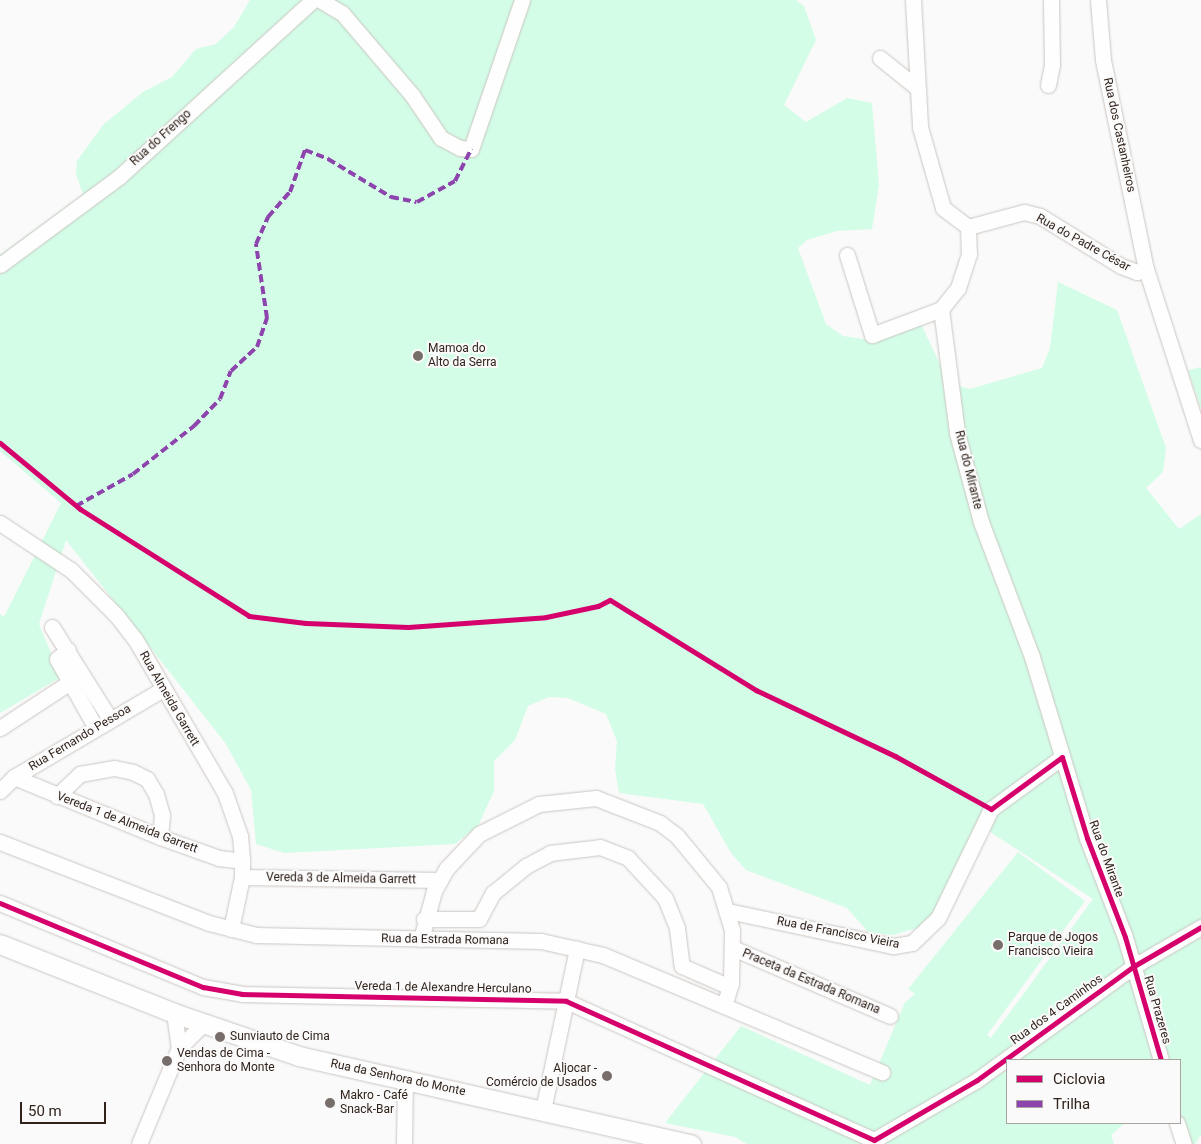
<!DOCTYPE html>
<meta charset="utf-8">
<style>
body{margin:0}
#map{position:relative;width:1201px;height:1144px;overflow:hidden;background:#fafafa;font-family:Roboto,sans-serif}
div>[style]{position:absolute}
.green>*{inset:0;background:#d3fde7}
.roads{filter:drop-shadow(0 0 1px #cbc5c1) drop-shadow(0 0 1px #cbc5c1)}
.minor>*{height:15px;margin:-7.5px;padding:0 7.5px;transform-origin:7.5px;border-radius:7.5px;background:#fefefe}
.major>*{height:19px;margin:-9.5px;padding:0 9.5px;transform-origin:9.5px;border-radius:9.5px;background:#fefefe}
.quiet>*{height:4px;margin-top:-2px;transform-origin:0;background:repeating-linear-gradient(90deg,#8e44ad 0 8px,transparent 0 12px)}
.cycleway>*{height:5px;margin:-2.5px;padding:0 2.5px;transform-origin:2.5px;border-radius:2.5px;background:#d6006c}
.dots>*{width:14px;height:14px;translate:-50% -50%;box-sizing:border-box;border:2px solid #fafafa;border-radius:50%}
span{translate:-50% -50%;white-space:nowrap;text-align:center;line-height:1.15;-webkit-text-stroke:4px #fafafa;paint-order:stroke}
.street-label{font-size:12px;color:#31231c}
.poi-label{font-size:12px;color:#31231c}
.left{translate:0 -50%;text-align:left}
.right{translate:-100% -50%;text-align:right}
.legend{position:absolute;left:1006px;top:1059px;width:175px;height:65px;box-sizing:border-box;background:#fafafa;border:1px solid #aaa4a1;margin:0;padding:6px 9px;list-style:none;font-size:15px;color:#31231c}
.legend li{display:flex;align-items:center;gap:10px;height:25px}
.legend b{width:25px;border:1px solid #aaa4a1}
.scale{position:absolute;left:20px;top:1102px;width:86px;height:22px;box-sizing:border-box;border:2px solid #31231c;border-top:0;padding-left:6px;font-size:15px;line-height:18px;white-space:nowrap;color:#31231c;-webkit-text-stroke:4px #fafafa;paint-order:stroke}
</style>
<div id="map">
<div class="green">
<div style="clip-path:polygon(250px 0,796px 0,804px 6px,816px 40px,784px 105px,806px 122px,847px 98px,872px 103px,879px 185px,872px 229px,837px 231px,807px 240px,798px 248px,826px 324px,843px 336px,870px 340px,920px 322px,949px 383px,970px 389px,1042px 368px,1050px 348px,1058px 282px,1117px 310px,1166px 448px,1163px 472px,1146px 488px,1179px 529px,1201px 514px,1201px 1135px,1195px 1144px,1177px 1144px,1170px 1123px,1180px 1123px,1180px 1060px,1007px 1060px,1007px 1123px,1125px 1123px,1111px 1135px,1114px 1144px,747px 1144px,735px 1137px,665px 1123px,741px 1026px,870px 1085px,905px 1002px,915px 994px,908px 989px,1018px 852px,1085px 901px,987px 1035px,991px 1038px,1093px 899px,978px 824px,941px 921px,893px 935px,869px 933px,847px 908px,746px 870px,731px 853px,703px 804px,619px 793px,615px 769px,617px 741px,606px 714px,568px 698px,549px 697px,528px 706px,515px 740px,494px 761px,494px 791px,478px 826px,455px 844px,284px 853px,256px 844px,251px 790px,226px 744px,66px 540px,39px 624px,61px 677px,0 713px,0 614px,4px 617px,61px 503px,0 451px,0 255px,83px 194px,76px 174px,77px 161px,104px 124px,143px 92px,172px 77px,196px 49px,216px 44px,234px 27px)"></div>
<div style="clip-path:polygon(1201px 367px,1201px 409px,1188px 370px)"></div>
</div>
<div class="roads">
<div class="minor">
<div style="left:320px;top:0;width:26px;rotate:31deg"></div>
<div style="left:342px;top:13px;width:108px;rotate:49.5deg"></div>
<div style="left:412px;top:95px;width:52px;rotate:56deg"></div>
<div style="left:441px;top:138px;width:21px;rotate:28deg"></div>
<div style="left:460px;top:148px;width:11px;rotate:5deg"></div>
<div style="left:471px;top:149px;width:157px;rotate:-71.1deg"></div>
<div style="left:913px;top:0;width:127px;rotate:86.8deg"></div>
<div style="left:920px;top:127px;width:84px;rotate:74.1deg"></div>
<div style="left:943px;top:208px;width:31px;rotate:37deg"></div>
<div style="left:968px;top:227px;width:58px;rotate:-15deg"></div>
<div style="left:1024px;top:212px;width:16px;rotate:14deg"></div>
<div style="left:1040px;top:216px;width:95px;rotate:31.7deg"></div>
<div style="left:1121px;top:266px;width:17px;rotate:21deg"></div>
<div style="left:1137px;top:272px;width:9px;rotate:-18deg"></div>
<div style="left:1098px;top:0;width:60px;rotate:85.2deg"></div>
<div style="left:1103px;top:60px;width:213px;rotate:78.4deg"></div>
<div style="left:1146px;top:269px;width:180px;rotate:72.2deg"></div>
<div style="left:880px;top:58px;width:45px;rotate:38.7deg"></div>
<div style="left:1048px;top:85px;width:20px;rotate:-79deg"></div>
<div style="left:1052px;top:65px;width:65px;rotate:-90.9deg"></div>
<div style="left:968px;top:227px;width:27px;rotate:88deg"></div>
<div style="left:969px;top:254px;width:36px;rotate:108deg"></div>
<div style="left:958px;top:288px;width:27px;rotate:129deg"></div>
<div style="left:941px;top:309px;width:125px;rotate:82.6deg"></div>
<div style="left:957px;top:433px;width:92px;rotate:74.9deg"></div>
<div style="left:981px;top:522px;width:144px;rotate:69.3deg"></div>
<div style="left:1032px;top:657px;width:189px;rotate:73.1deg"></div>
<div style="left:1087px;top:838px;width:106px;rotate:69deg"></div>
<div style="left:1125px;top:937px;width:128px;rotate:73.7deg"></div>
<div style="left:847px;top:255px;width:84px;rotate:72.6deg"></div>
<div style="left:872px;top:335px;width:74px;rotate:-20.6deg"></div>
<div style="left:0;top:265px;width:148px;rotate:-36.5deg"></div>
<div style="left:119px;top:177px;width:263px;rotate:-42.4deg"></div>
<div style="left:0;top:523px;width:85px;rotate:33.5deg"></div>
<div style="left:71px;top:570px;width:64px;rotate:45deg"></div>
<div style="left:116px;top:615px;width:31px;rotate:52deg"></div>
<div style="left:135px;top:639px;width:178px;rotate:59.7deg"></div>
<div style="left:225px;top:793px;width:46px;rotate:70.8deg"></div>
<div style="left:240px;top:836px;width:25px;rotate:85deg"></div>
<div style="left:242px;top:861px;width:16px;rotate:90deg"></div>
<div style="left:242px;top:877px;width:53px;rotate:101.9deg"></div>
<div style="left:52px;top:627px;width:109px;rotate:57.8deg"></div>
<div style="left:68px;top:650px;width:14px;rotate:141deg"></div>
<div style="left:57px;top:659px;width:79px;rotate:60.5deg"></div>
<div style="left:0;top:728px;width:84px;rotate:-33.3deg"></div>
<div style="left:14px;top:777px;width:158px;rotate:22.3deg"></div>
<div style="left:160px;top:837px;width:63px;rotate:19.6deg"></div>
<div style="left:219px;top:858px;width:23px;rotate:7deg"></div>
<div style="left:0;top:791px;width:20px;rotate:-45deg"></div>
<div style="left:14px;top:777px;width:173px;rotate:-30.6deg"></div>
<div style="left:57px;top:796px;width:32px;rotate:-44deg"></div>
<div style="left:80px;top:774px;width:35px;rotate:-10deg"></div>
<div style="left:114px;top:768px;width:19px;rotate:12deg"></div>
<div style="left:133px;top:772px;width:16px;rotate:27deg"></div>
<div style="left:147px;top:779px;width:17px;rotate:59deg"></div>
<div style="left:156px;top:794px;width:22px;rotate:74deg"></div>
<div style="left:162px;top:815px;width:22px;rotate:95deg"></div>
<div style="left:0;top:842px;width:224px;rotate:21.2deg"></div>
<div style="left:209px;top:923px;width:49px;rotate:14.3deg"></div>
<div style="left:256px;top:935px;width:285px;rotate:1.2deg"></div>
<div style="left:541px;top:941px;width:64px;rotate:12.7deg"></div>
<div style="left:603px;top:955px;width:303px;rotate:22.8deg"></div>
<div style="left:242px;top:877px;width:198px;rotate:0.9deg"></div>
<div style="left:0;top:903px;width:220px;rotate:22.5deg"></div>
<div style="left:203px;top:987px;width:40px;rotate:10deg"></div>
<div style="left:242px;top:994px;width:324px;rotate:1.2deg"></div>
<div style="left:566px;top:1001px;width:338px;rotate:24.3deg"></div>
<div style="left:874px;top:1140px;width:119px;rotate:-30.2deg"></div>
<div style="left:977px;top:1080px;width:194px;rotate:-36deg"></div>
<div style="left:1134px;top:966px;width:78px;rotate:-30.2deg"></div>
<div style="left:728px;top:911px;width:169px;rotate:12deg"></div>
<div style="left:893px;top:946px;width:19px;rotate:-9deg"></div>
<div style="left:912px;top:943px;width:36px;rotate:-44deg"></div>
<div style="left:938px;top:918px;width:121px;rotate:-64.1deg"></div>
<div style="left:991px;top:809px;width:88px;rotate:-36.2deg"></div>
<div style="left:424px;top:919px;width:55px"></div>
<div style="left:479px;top:919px;width:30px;rotate:-62deg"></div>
<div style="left:493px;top:893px;width:43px;rotate:-39.3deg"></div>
<div style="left:526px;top:866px;width:27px;rotate:-28deg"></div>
<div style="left:550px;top:853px;width:50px;rotate:-6.8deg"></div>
<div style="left:600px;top:847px;width:30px;rotate:21deg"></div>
<div style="left:628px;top:858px;width:54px;rotate:47.2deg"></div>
<div style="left:665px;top:898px;width:32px;rotate:68deg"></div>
<div style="left:677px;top:928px;width:38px;rotate:83deg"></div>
<div style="left:682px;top:966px;width:52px;rotate:23.6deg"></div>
<div style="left:421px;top:939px;width:50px;rotate:-74.8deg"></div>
<div style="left:434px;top:891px;width:26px;rotate:-61deg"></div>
<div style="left:447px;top:868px;width:47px;rotate:-46.7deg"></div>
<div style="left:479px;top:834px;width:67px;rotate:-26.6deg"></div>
<div style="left:539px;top:804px;width:57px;rotate:-6deg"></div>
<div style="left:596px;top:798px;width:69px;rotate:21.3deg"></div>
<div style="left:660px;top:823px;width:21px;rotate:37deg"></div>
<div style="left:677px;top:836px;width:66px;rotate:50.5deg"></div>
<div style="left:719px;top:887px;width:45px;rotate:73.2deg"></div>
<div style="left:732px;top:930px;width:53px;rotate:91.1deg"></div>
<div style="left:731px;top:983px;width:24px;rotate:107deg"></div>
<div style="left:733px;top:948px;width:171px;rotate:23.4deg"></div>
<div style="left:174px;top:1013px;width:35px;rotate:82deg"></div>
<div style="left:543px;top:1110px;width:165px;rotate:-78.1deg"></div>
<div style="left:1177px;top:1123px;width:22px;rotate:72deg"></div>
<div style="left:139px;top:1144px;width:104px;rotate:-67.4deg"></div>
<div style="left:179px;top:1048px;width:35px;rotate:-45deg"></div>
<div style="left:404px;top:1144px;width:63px;rotate:-89.1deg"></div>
</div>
<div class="major">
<div style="left:0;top:944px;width:187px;rotate:21.6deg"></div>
<div style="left:174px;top:1013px;width:132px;rotate:19deg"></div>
<div style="left:299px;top:1056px;width:402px;rotate:12.7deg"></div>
</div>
</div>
<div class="quiet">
<div style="left:76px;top:506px;width:65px;rotate:-29.3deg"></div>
<div style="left:133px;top:474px;width:78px;rotate:-38.2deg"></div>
<div style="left:194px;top:426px;width:37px;rotate:-46deg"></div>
<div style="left:220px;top:399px;width:30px;rotate:-69deg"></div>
<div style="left:231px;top:371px;width:35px;rotate:-43deg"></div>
<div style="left:257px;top:347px;width:31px;rotate:-71deg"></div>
<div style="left:267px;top:318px;width:75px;rotate:-98.5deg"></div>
<div style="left:256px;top:244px;width:30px;rotate:-66deg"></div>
<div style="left:268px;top:217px;width:33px;rotate:-49deg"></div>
<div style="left:290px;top:192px;width:45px;rotate:-70.3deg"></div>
<div style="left:305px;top:150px;width:25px;rotate:21deg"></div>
<div style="left:328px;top:159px;width:74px;rotate:31.1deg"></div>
<div style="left:391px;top:197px;width:26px;rotate:11deg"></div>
<div style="left:417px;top:202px;width:43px;rotate:-28.9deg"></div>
<div style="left:455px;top:181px;width:36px;rotate:-63deg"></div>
</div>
<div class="cycleway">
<div style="left:0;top:443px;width:104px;rotate:39.5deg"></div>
<div style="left:80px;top:509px;width:200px;rotate:32.3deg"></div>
<div style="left:249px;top:616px;width:57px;rotate:7deg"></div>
<div style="left:306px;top:623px;width:102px;rotate:2.2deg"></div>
<div style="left:408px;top:627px;width:138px;rotate:-4.1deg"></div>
<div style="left:546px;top:617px;width:53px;rotate:-11.9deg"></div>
<div style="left:598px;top:606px;width:13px;rotate:-27deg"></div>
<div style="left:610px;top:600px;width:172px;rotate:31.7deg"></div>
<div style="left:756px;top:690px;width:154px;rotate:25.4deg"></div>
<div style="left:895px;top:756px;width:110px;rotate:28.9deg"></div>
<div style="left:991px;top:809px;width:88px;rotate:-36.2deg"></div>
<div style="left:1062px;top:757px;width:85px;rotate:72.8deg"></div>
<div style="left:1087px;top:838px;width:106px;rotate:69deg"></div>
<div style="left:1125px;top:937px;width:128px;rotate:73.7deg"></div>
<div style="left:0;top:903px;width:220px;rotate:22.5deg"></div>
<div style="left:203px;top:987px;width:40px;rotate:10deg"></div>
<div style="left:242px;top:994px;width:324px;rotate:1.2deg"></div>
<div style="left:566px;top:1001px;width:338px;rotate:24.3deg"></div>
<div style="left:874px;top:1140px;width:119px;rotate:-30.2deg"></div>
<div style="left:977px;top:1080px;width:194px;rotate:-36deg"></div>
<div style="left:1134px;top:966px;width:78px;rotate:-30.2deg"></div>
</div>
<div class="dots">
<div style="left:418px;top:356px;background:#776e6a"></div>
<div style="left:998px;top:945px;background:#776e6a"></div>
<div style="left:220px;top:1037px;background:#776e6a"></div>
<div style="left:167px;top:1061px;background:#776e6a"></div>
<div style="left:607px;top:1076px;background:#776e6a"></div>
<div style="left:330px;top:1103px;background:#776e6a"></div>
</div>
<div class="street-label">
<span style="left:1119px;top:135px;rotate:78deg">Rua dos Castanheiros</span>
<span style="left:161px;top:138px;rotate:-42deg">Rua do Frengo</span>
<span style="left:1083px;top:243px;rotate:29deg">Rua do Padre César</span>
<span style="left:968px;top:470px;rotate:76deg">Rua do Mirante</span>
<span style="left:169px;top:699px;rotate:60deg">Rua Almeida Garrett</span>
<span style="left:80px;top:738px;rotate:-31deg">Rua Fernando Pessoa</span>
<span style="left:127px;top:823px;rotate:21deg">Vereda 1 de Almeida Garrett</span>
<span style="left:1106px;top:859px;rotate:70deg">Rua do Mirante</span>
<span style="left:341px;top:879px;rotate:1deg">Vereda 3 de Almeida Garrett</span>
<span style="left:838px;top:933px;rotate:11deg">Rua de Francisco Vieira</span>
<span style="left:445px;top:940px;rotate:1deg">Rua da Estrada Romana</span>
<span style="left:811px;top:982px;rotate:23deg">Praceta da Estrada Romana</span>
<span style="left:443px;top:988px;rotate:1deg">Vereda 1 de Alexandre Herculano</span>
<span style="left:1057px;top:1010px;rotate:-36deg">Rua dos 4 Caminhos</span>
<span style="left:1157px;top:1010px;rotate:74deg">Rua Prazeres</span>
<span style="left:398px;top:1078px;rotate:12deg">Rua da Senhora do Monte</span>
</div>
<div class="poi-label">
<span class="left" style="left:428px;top:356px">Mamoa do<br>Alto da Serra</span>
<span class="left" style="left:1008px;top:945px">Parque de Jogos<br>Francisco Vieira</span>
<span class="left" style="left:230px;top:1037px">Sunviauto de Cima</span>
<span class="left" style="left:177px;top:1061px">Vendas de Cima -<br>Senhora do Monte</span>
<span class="right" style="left:597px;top:1076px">Aljocar -<br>Comércio de Usados</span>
<span class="left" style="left:340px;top:1103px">Makro - Café<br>Snack-Bar</span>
</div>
<ul class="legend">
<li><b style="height:6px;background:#d6006c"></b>Ciclovia</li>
<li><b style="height:6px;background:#8e44ad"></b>Trilha</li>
</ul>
<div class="scale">50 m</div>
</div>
